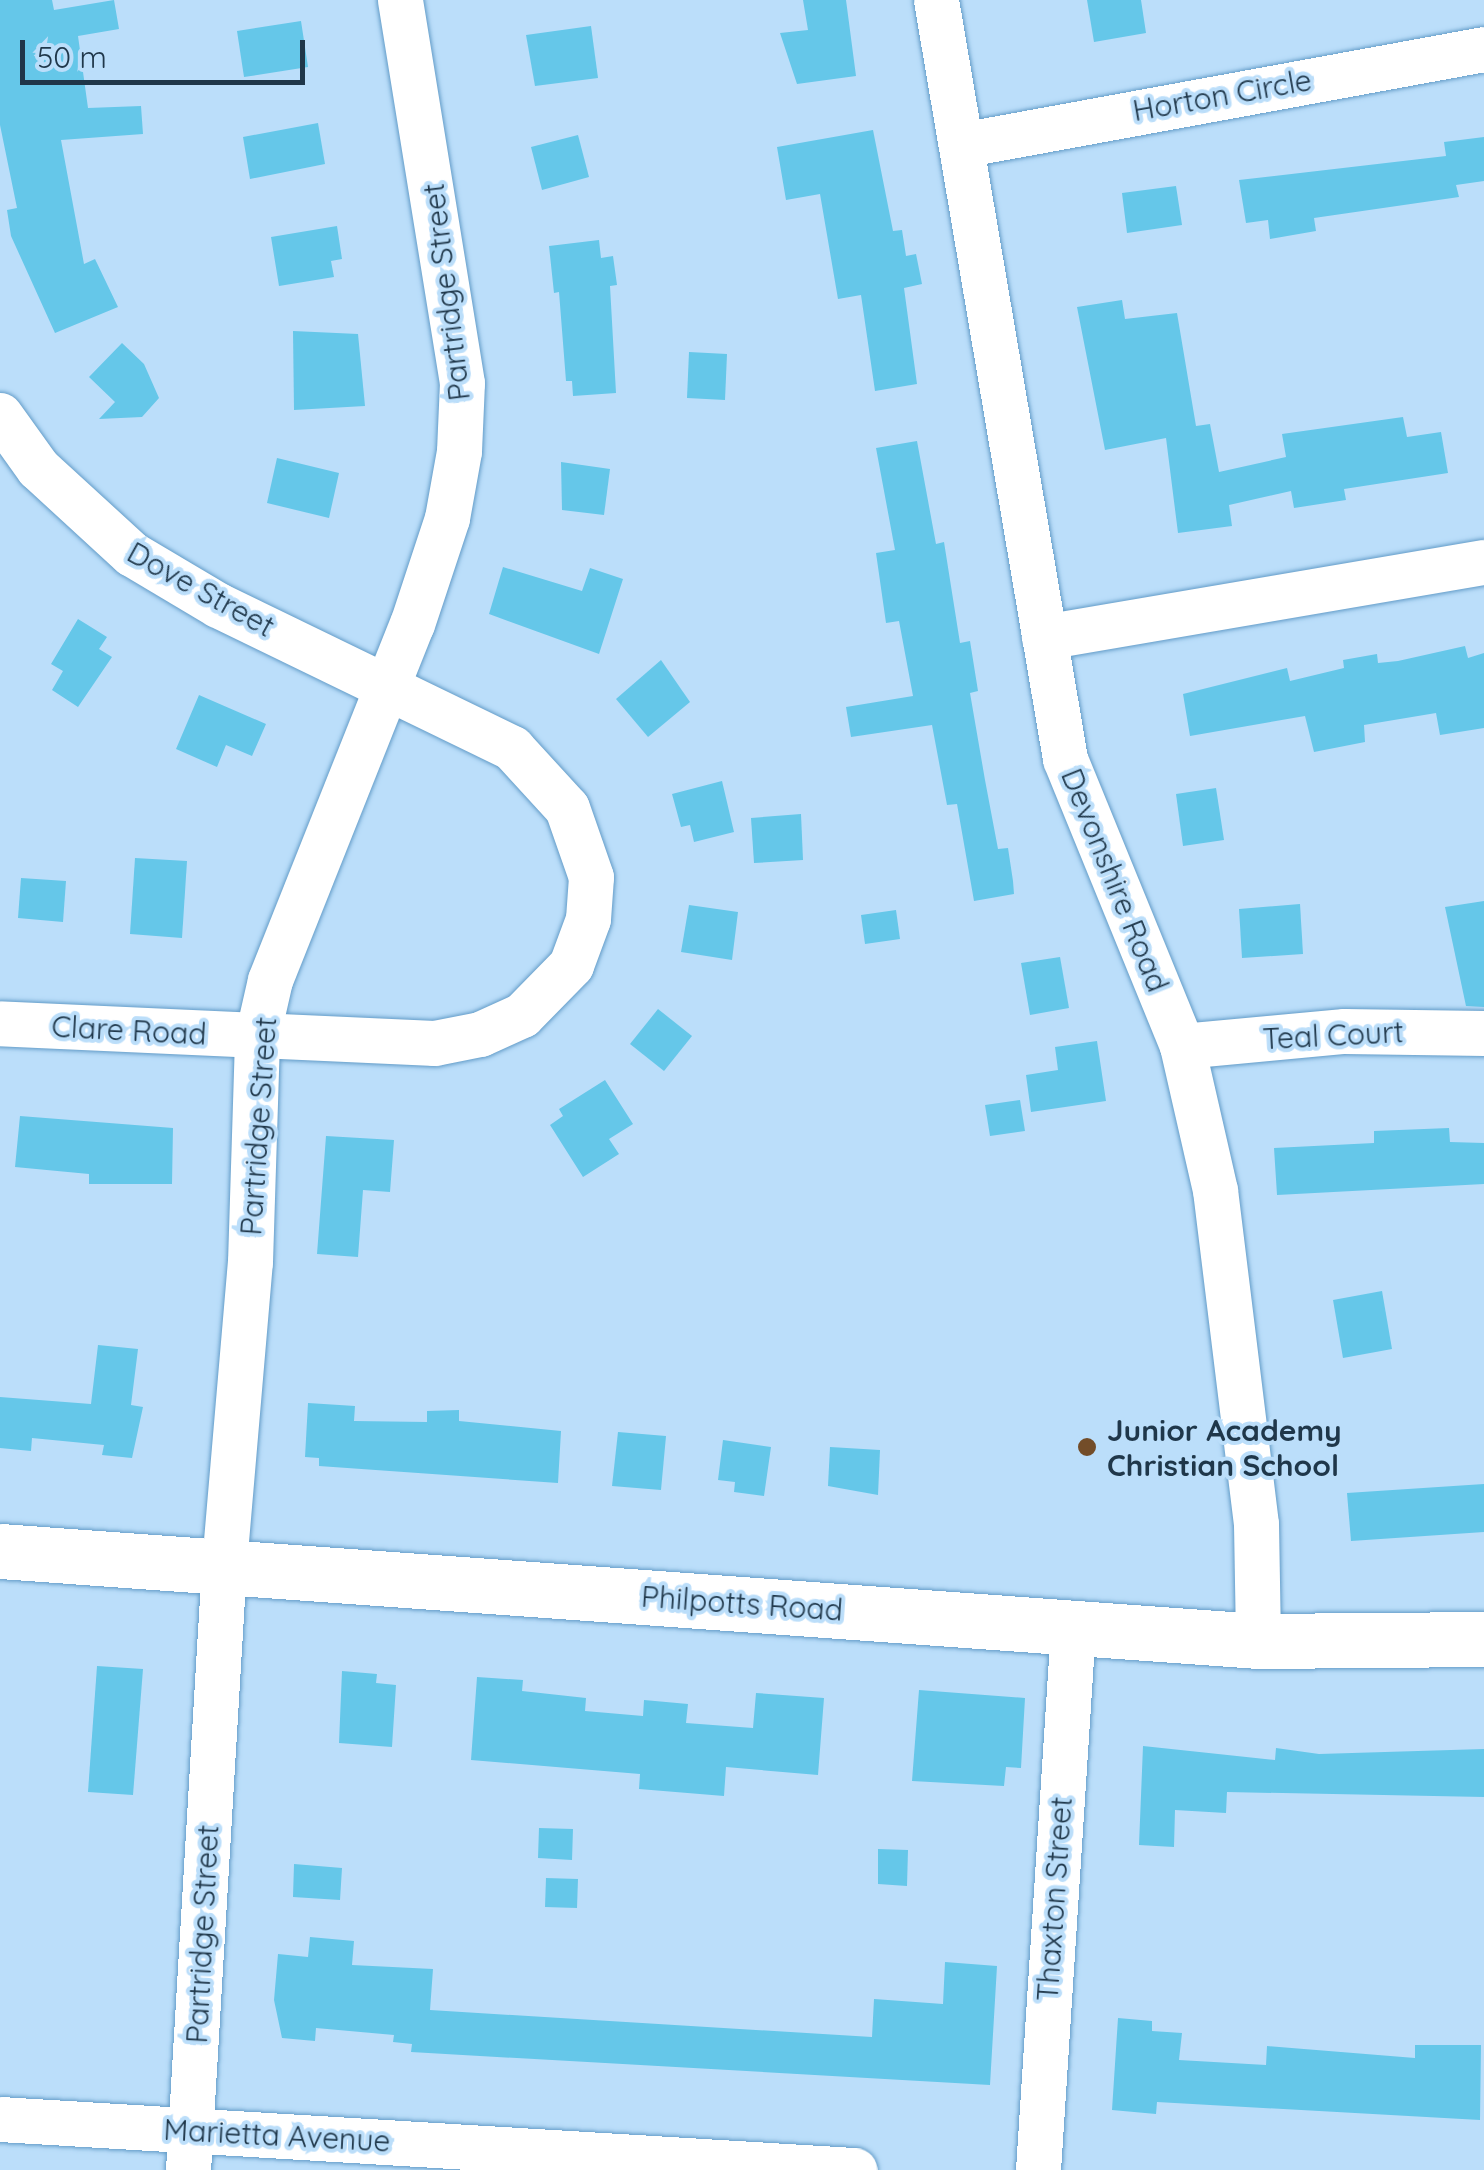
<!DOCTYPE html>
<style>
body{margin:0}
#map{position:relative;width:1484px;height:2170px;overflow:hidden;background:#bbdefa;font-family:Quicksand,sans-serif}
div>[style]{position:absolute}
.building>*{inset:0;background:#65c7e9}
.roads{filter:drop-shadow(0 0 2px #639cc8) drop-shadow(0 0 2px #639cc8)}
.minor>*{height:45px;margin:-22.5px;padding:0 22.5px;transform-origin:22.5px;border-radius:22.5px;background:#fff}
.tertiary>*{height:55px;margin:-27.5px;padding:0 27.5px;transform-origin:27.5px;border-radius:27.5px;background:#fff}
.dots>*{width:28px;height:28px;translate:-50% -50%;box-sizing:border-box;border:5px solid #bbdefa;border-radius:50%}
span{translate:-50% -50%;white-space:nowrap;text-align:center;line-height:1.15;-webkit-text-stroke:8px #bbdefa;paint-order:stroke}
.street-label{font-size:30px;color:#1f374a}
.poi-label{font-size:30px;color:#1f374a;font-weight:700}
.left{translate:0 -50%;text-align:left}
.scale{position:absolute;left:20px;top:40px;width:285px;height:45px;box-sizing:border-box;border:5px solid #1f374a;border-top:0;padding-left:12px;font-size:30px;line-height:35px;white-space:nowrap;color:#1f374a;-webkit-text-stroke:8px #bbdefa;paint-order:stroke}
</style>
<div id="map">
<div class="building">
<div style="clip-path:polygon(0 0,52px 0,54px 10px,114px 0,119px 29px,78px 36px,88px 108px,141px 106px,143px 134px,61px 140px,84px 264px,95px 259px,118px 307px,55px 333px,11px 236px,7px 210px,17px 208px,0 125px)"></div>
<div style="clip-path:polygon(803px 0,846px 0,856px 76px,797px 84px,780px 33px,808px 30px)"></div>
<div style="clip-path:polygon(1087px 0,1141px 0,1146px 33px,1094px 42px)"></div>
<div style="clip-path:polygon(301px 21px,308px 67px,244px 77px,237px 31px)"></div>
<div style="clip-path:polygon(591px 26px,598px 78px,535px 86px,526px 35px)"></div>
<div style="clip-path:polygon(318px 123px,325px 164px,250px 179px,243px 137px)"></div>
<div style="clip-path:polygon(873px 130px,893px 231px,902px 230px,906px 256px,916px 254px,922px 284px,904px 288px,917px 384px,875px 391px,861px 295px,838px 299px,820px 194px,786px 200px,777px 147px)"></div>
<div style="clip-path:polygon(578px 135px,589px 177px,542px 190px,531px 147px)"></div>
<div style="clip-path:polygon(1484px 137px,1484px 181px,1456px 185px,1459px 197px,1314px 218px,1316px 231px,1270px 239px,1268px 220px,1246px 223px,1239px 180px,1446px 156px,1444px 142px)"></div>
<div style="clip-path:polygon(1176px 186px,1182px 225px,1127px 233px,1122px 193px)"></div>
<div style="clip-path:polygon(337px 226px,342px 259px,331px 261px,334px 277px,279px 286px,271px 237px)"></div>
<div style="clip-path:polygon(599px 240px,601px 258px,613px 256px,617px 285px,610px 286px,616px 393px,573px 396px,572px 381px,566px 381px,559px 292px,554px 293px,549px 246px)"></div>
<div style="clip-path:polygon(1122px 300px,1125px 319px,1177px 313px,1196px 426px,1210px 424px,1219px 472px,1286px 457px,1282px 434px,1403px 417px,1407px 437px,1441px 432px,1448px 473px,1344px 489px,1346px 500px,1294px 508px,1291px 491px,1229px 505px,1232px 526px,1178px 533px,1166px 438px,1105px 450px,1077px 307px)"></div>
<div style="clip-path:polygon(293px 331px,358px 334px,365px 406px,294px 410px)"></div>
<div style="clip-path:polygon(122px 343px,144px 364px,159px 398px,142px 417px,99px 419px,115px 402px,89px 377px)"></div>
<div style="clip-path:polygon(689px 352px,727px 354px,725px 400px,687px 398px)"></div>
<div style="clip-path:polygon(917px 441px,936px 544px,944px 542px,960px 643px,970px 641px,978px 691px,970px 693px,985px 780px,998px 849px,1008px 848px,1013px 881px,1014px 894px,974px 901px,957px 804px,947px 805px,932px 725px,851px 737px,846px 707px,913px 696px,899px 621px,886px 623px,876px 553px,895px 550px,876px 448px)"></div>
<div style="clip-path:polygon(277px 458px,339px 473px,329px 518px,267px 503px)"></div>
<div style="clip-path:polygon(561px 462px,610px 469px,604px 515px,562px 510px)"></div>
<div style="clip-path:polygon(503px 567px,582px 591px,590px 568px,623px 579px,599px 654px,489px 614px)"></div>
<div style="clip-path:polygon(78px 619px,107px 637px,99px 649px,112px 657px,78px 707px,52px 690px,63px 671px,51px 664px)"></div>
<div style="clip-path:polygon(1465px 646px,1468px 658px,1484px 653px,1484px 728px,1440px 735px,1436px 713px,1364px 725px,1365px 742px,1314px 752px,1305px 716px,1190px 736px,1183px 694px,1287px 668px,1290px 681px,1344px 668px,1343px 660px,1377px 654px,1378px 663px,1398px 661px)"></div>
<div style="clip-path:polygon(661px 660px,690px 702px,648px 737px,616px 699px)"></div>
<div style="clip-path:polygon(199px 695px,266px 724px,252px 756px,226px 745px,217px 767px,176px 749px)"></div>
<div style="clip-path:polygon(722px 781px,734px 832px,694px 842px,690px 825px,681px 827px,672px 794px)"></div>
<div style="clip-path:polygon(1216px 788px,1224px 840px,1183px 846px,1176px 794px)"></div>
<div style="clip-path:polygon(801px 814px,803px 860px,754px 863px,751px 818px)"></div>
<div style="clip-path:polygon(135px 858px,187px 861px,182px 938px,130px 934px)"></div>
<div style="clip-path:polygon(21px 878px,66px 881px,63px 922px,18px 918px)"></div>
<div style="clip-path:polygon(1484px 901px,1484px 1007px,1466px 1006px,1445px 907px)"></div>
<div style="clip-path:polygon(1300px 904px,1303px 954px,1242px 958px,1239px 909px)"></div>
<div style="clip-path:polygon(689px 905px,738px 912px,732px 960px,681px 952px)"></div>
<div style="clip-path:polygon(896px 910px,900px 939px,865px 944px,861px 915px)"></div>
<div style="clip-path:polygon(1060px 957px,1069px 1008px,1030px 1015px,1021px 963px)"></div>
<div style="clip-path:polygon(658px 1009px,692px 1036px,664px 1071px,630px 1044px)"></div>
<div style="clip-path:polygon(1097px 1041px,1106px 1101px,1031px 1112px,1026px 1075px,1058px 1070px,1055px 1047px)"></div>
<div style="clip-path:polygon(605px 1080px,633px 1124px,609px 1139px,619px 1154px,583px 1177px,550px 1125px,563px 1116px,559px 1109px)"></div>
<div style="clip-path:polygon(1020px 1100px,1025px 1131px,990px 1136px,985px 1105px)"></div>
<div style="clip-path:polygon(20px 1116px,173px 1128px,172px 1184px,89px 1184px,89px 1174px,15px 1167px)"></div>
<div style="clip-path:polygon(1449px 1128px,1450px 1142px,1484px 1143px,1484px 1184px,1277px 1195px,1274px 1148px,1374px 1143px,1374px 1131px)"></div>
<div style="clip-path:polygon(326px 1136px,394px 1140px,390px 1192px,363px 1190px,358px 1257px,317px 1254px)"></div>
<div style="clip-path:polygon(1382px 1291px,1392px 1349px,1343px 1358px,1333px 1300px)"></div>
<div style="clip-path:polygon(98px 1345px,138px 1349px,131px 1405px,143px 1407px,132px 1458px,102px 1455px,104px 1445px,32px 1438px,31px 1451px,0 1448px,0 1397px,91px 1404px)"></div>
<div style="clip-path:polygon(308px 1403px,355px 1406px,354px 1421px,427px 1422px,427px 1411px,459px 1410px,459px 1421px,561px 1431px,558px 1483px,319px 1466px,319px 1458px,305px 1457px)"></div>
<div style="clip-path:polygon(618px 1432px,666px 1436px,661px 1490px,612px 1486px)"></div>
<div style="clip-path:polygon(723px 1440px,771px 1447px,764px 1496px,734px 1492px,735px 1482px,718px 1480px)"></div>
<div style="clip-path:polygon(830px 1447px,880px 1450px,878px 1495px,828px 1486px)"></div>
<div style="clip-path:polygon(1484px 1484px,1484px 1532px,1351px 1541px,1347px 1493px)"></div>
<div style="clip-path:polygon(97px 1666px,143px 1669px,133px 1795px,88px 1792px)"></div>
<div style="clip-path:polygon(342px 1671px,377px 1674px,376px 1683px,396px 1685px,392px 1747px,339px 1743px)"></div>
<div style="clip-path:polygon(477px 1677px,523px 1680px,522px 1691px,586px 1698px,585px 1711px,643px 1716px,644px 1700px,688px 1704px,686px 1723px,753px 1728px,756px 1693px,824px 1698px,818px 1775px,726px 1767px,724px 1796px,639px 1789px,640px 1774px,471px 1760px)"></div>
<div style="clip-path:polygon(919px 1690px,1025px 1698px,1021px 1768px,1006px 1767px,1004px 1786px,912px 1781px)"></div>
<div style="clip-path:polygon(1143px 1746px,1275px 1760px,1276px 1748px,1319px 1754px,1484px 1749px,1484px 1797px,1227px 1792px,1226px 1813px,1175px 1810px,1174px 1847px,1139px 1845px)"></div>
<div style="clip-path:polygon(539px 1828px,573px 1829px,572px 1860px,538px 1858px)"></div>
<div style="clip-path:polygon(878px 1849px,908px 1850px,907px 1886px,878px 1884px)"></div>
<div style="clip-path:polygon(294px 1864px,342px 1868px,340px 1900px,293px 1897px)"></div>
<div style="clip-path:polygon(546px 1878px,578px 1879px,577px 1908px,545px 1907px)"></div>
<div style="clip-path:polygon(310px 1937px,354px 1941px,352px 1965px,433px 1969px,430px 2010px,872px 2037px,874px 1999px,943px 2004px,945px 1962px,997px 1966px,990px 2085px,411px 2052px,412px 2044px,393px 2042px,394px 2035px,316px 2028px,315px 2041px,282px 2038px,274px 2000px,278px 1954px,308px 1957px)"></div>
<div style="clip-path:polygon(1118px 2018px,1152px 2021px,1152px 2031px,1182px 2033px,1179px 2060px,1266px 2065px,1267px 2046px,1415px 2058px,1415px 2045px,1481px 2045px,1480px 2120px,1157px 2102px,1156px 2114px,1112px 2110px)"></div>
</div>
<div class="roads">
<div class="minor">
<div style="left:936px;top:0;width:770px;rotate:80.35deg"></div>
<div style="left:1065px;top:759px;width:310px;rotate:67.8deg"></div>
<div style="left:1182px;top:1046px;width:148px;rotate:77.1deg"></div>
<div style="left:1215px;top:1190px;width:337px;rotate:83deg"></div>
<div style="left:1256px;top:1524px;width:117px;rotate:89deg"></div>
<div style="left:961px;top:145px;width:532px;rotate:-10.4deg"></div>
<div style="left:0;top:415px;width:65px;rotate:54.4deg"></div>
<div style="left:38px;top:468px;width:127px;rotate:42.5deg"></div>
<div style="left:132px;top:554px;width:100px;rotate:30.7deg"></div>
<div style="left:218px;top:605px;width:327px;rotate:25.9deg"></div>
<div style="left:512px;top:748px;width:81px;rotate:47.5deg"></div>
<div style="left:567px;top:808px;width:73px;rotate:70.8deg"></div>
<div style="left:591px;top:877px;width:42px;rotate:94.1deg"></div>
<div style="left:588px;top:919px;width:49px;rotate:110.3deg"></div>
<div style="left:571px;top:965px;width:70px;rotate:134.4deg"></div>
<div style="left:522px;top:1015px;width:46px;rotate:155.7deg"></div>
<div style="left:480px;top:1034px;width:47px;rotate:168.9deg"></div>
<div style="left:434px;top:1043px;width:434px;rotate:-177.4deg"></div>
<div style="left:1044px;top:637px;width:446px;rotate:-9.7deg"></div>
<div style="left:1182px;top:1046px;width:163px;rotate:-5.3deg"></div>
<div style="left:1344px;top:1031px;width:140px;rotate:0.8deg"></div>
<div style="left:0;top:2119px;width:856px;rotate:3.42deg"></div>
<div style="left:188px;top:2170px;width:607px;rotate:-86.6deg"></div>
<div style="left:224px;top:1564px;width:303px;rotate:-85.1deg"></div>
<div style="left:250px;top:1262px;width:225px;rotate:-88.2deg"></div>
<div style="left:257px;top:1037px;width:58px;rotate:-77.2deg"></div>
<div style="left:270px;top:980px;width:383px;rotate:-68.3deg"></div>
<div style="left:412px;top:624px;width:112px;rotate:-71.7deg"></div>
<div style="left:447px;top:518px;width:68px;rotate:-79.8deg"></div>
<div style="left:459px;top:451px;width:68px;rotate:-87.5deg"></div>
<div style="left:462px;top:383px;width:388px;rotate:-99.2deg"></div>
<div style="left:1038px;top:2170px;width:543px;rotate:-86.31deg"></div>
</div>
<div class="tertiary">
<div style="left:0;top:1551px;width:1261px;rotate:4.09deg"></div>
<div style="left:1258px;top:1641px;width:226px;rotate:-0.5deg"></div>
</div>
</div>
<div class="dots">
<div style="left:1087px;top:1447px;background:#734d29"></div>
</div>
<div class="street-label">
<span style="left:1222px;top:95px;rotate:-10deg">Horton Circle</span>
<span style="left:446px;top:292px;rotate:-97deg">Partridge Street</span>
<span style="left:201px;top:589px;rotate:29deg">Dove Street</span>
<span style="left:1115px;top:880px;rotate:68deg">Devonshire Road</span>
<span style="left:129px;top:1030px;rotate:3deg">Clare Road</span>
<span style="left:1333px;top:1035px;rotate:-3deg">Teal Court</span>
<span style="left:258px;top:1126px;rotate:-86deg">Partridge Street</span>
<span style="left:742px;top:1603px;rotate:4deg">Philpotts Road</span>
<span style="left:1054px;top:1899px;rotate:-86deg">Thaxton Street</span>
<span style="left:202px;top:1934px;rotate:-87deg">Partridge Street</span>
<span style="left:277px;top:2135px;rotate:3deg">Marietta Avenue</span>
</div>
<div class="poi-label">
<span class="left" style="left:1107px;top:1447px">Junior Academy<br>Christian School</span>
</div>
<div class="scale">50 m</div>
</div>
